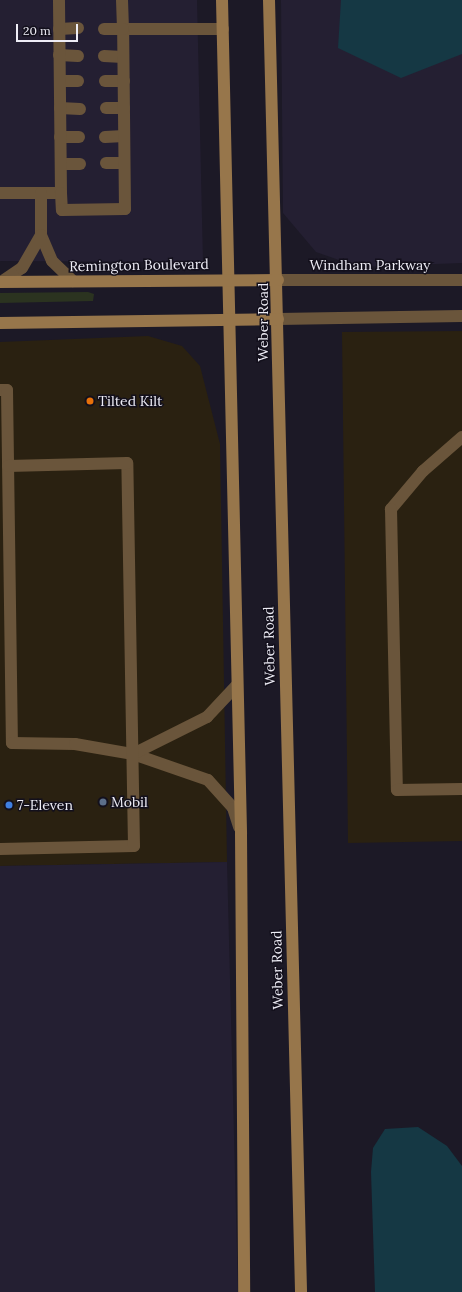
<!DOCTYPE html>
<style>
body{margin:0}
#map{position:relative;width:462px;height:1292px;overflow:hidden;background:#1c1926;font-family:Lora,serif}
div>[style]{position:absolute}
.commercial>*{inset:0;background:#2a2111}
.built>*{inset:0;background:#241f32}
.green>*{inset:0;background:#2b3320}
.water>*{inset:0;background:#153844}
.lane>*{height:12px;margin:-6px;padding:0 6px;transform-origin:6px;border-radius:6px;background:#6a553b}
.street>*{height:12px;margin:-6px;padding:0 6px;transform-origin:6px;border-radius:6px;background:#6a553b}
.secondary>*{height:12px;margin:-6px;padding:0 6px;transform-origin:6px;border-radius:6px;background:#97764b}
.dots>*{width:11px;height:11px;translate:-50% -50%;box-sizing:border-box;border:2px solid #13101c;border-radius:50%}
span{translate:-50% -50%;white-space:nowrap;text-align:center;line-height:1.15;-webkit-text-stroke:3px #13101c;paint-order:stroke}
.street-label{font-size:14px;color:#eeedf6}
.poi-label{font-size:14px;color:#eeedf6}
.left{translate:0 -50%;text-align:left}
.scale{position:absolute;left:16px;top:24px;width:62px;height:18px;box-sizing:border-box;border:2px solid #eeedf6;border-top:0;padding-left:5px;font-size:12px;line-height:14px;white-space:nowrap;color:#eeedf6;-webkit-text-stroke:3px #13101c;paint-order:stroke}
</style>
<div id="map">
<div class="commercial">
<div style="clip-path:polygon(462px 331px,462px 841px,348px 843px,342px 332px)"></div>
<div style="clip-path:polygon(148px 336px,182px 346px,200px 366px,220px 444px,227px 862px,0 866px,0 342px)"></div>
</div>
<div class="built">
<div style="clip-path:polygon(0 0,197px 0,203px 262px,0 261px)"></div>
<div style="clip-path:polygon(281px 0,462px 0,462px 263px,359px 267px,316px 252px,283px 213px)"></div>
<div style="clip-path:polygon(227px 862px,238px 1292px,0 1292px,0 866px)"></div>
</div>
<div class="green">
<div style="clip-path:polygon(88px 292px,94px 294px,93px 301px,0 303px,0 293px)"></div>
</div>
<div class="water">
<div style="clip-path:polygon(341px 0,462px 0,462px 54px,401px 78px,338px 48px)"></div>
<div style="clip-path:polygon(418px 1127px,447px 1146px,462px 1166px,462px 1292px,375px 1292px,371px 1172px,373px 1148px,385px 1129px)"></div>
</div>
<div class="lane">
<div style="left:122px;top:0;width:29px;rotate:88deg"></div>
<div style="left:123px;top:29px;width:100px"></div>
<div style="left:59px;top:29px;width:19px;rotate:-3deg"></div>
<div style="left:59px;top:55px;width:19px;rotate:3deg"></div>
<div style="left:104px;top:56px;width:19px;rotate:3deg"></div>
<div style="left:60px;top:81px;width:18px"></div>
<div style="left:105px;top:81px;width:19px"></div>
<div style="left:60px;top:108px;width:20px;rotate:3deg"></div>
<div style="left:106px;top:108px;width:18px"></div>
<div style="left:60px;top:137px;width:19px"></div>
<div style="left:105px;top:137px;width:19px;rotate:-3deg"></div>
<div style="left:106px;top:163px;width:18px"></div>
<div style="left:61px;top:164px;width:19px"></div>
<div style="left:0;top:193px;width:61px"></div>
<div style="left:61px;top:193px;width:193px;rotate:-90.6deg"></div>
<div style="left:41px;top:193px;width:42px;rotate:90deg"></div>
<div style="left:41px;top:235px;width:28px;rotate:67deg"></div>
<div style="left:52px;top:261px;width:29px;rotate:44deg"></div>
<div style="left:61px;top:193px;width:17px;rotate:87deg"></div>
<div style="left:62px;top:210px;width:63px;rotate:-0.9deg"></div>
<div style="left:125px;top:209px;width:180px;rotate:-90.6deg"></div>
<div style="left:123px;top:29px;width:19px;rotate:180deg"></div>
<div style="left:1px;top:282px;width:25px;rotate:-34deg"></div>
<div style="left:22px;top:268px;width:38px;rotate:-60deg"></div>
<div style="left:0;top:390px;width:7px"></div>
<div style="left:7px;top:390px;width:353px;rotate:89.2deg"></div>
<div style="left:12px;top:743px;width:63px;rotate:0.9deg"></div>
<div style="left:75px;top:744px;width:59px;rotate:9.8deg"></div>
<div style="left:133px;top:754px;width:79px;rotate:19.1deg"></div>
<div style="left:208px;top:780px;width:38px;rotate:48deg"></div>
<div style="left:233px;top:808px;width:20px;rotate:72deg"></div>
<div style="left:462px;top:437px;width:52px;rotate:138.9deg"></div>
<div style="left:423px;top:471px;width:50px;rotate:130.1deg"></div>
<div style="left:391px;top:509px;width:281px;rotate:88.8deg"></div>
<div style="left:397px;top:790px;width:65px;rotate:-0.9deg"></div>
<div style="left:133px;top:754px;width:83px;rotate:-26.6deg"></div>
<div style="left:207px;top:717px;width:44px;rotate:-46.8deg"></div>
<div style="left:0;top:849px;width:134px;rotate:-1.3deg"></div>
<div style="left:134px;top:846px;width:383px;rotate:-91deg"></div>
<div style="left:127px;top:463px;width:119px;rotate:178.6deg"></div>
</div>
<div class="street">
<div style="left:278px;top:280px;width:184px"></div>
<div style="left:278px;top:319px;width:184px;rotate:-0.9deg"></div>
</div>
<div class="secondary">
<div style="left:222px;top:0;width:834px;rotate:88.69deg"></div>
<div style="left:241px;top:834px;width:458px;rotate:89.6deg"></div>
<div style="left:269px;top:0;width:1292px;rotate:88.58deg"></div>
<div style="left:0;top:282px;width:278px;rotate:-0.4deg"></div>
<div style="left:0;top:323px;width:278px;rotate:-0.8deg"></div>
</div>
<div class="dots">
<div style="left:90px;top:401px;background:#e8710a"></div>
<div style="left:103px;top:802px;background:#5c6f8a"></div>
<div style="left:9px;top:805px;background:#3f7fe0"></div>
</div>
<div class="street-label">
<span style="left:139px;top:265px;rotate:-1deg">Remington Boulevard</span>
<span style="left:370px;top:265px">Windham Parkway</span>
<span style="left:263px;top:322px;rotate:-90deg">Weber Road</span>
<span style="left:269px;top:646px;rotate:-91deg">Weber Road</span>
<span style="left:277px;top:970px;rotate:-91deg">Weber Road</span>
</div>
<div class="poi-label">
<span class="left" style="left:98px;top:401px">Tilted Kilt</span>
<span class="left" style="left:111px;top:802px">Mobil</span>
<span class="left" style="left:17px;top:805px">7-Eleven</span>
</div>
<div class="scale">20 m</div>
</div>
